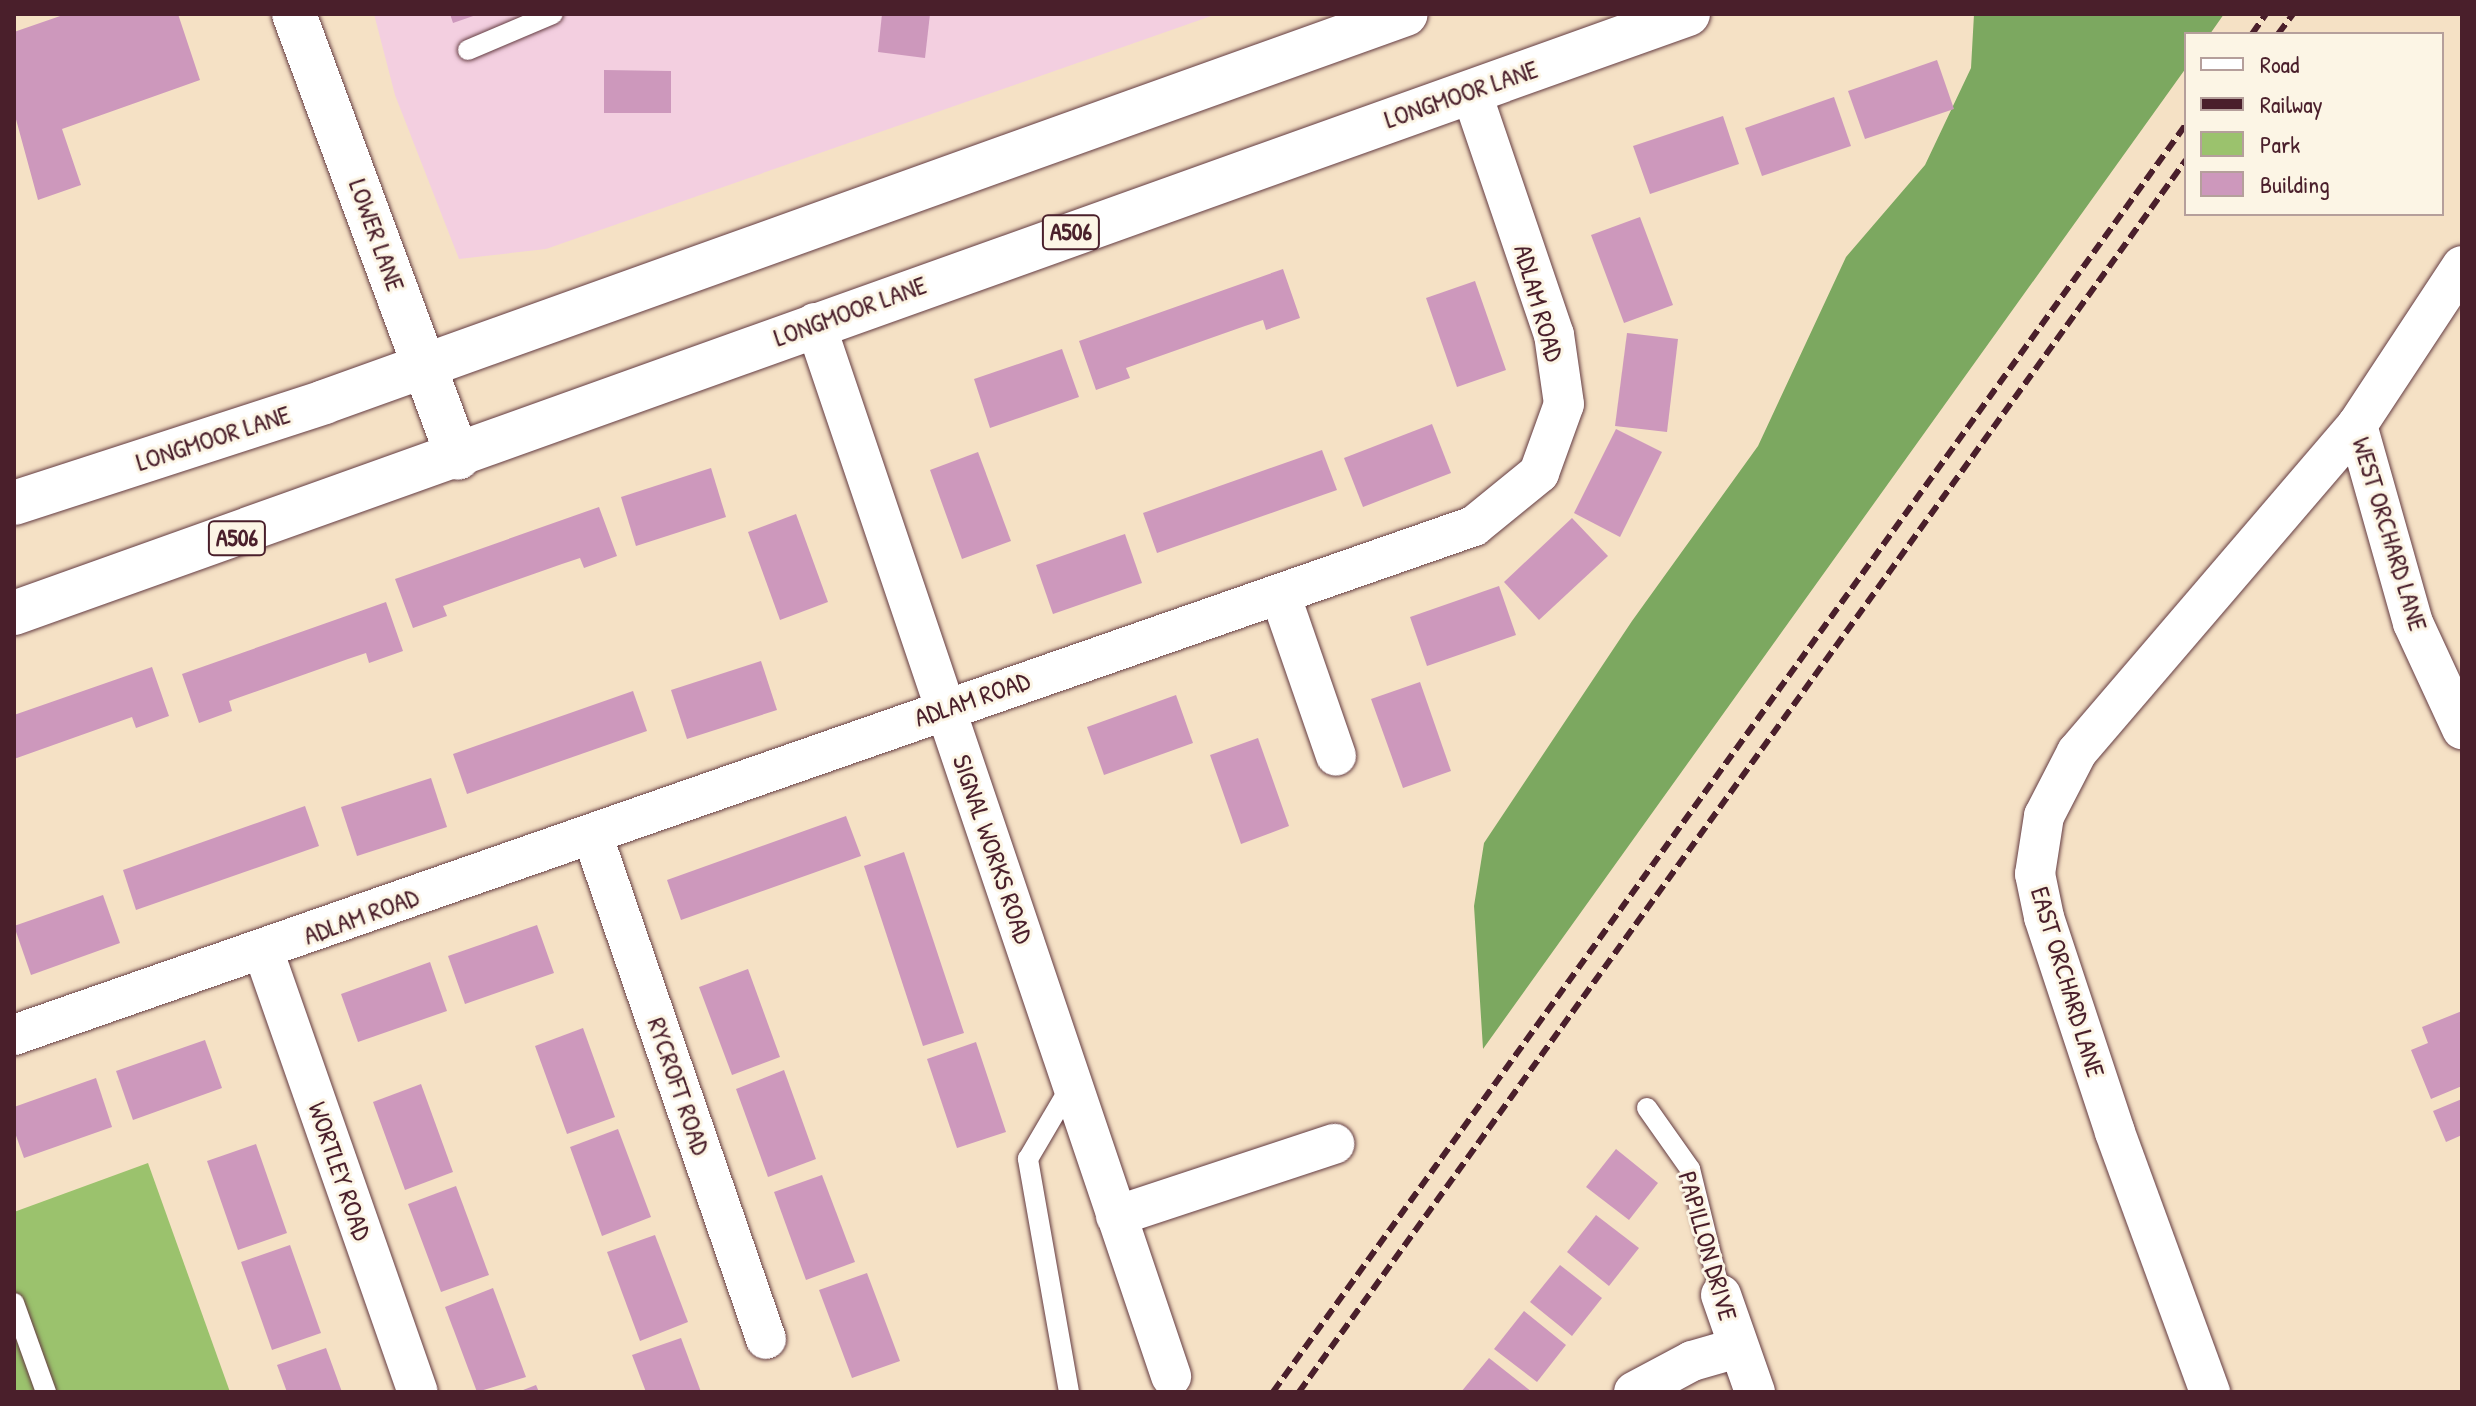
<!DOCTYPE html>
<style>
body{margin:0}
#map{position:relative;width:2476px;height:1406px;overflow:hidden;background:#f5e1c5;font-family:"Patrick Hand",sans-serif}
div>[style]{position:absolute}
.built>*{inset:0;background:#f3cfe0}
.green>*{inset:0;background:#9bc26d}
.forest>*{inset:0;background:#7ca860}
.building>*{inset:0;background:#cd98bc}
.roads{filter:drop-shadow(0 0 2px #643c42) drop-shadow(0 0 2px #643c42)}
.lane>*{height:20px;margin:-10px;padding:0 10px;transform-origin:10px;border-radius:10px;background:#fff}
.street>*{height:40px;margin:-20px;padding:0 20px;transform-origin:20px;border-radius:20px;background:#fff}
.secondary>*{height:44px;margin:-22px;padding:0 22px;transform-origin:22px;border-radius:22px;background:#fff}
.primary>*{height:44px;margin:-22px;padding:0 22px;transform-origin:22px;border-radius:22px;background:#fff}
.rail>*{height:6px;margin-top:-3px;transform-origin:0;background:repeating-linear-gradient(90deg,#4a1f2b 0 12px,transparent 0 18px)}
span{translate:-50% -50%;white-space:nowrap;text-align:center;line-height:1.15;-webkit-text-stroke:6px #fcf5e5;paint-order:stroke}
.shield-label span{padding:2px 6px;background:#fcf5e5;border:2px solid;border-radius:6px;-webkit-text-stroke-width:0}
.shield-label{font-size:24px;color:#4a1f2b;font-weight:700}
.street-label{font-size:26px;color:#4a1f2b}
.frame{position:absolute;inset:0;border:16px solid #4a1f2b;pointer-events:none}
.legend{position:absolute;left:2184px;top:32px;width:260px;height:184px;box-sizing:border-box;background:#fcf5e5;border:2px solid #b59f9b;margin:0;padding:10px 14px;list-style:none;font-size:24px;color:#4a1f2b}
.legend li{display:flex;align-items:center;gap:16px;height:40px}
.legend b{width:40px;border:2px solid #b59f9b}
</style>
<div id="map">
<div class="built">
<div style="clip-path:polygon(374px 14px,1217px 14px,546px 249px,459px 259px,395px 95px)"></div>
</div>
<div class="green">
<div style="clip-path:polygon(148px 1163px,230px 1392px,14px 1392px,14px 1212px)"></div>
</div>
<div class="forest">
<div style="clip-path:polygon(1974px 14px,2224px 14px,2210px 34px,2186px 34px,2186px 68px,1483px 1049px,1474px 906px,1484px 843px,1632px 621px,1758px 446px,1846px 257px,1925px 165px,1971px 68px)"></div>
</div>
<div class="building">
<div style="clip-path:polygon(66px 14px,178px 14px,200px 80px,62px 129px,81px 185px,38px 200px,14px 112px,14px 32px)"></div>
<div style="clip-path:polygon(450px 14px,479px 14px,453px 23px)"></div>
<div style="clip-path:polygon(882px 14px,930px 14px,925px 58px,878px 52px)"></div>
<div style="clip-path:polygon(1937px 60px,1954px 109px,1865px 139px,1848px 91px)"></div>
<div style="clip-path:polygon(604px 70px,671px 71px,671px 113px,604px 113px)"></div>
<div style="clip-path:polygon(1834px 97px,1851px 146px,1762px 176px,1745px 128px)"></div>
<div style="clip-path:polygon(1723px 116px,1739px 164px,1650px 194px,1633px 146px)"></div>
<div style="clip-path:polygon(1640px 217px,1673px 305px,1624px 323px,1591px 235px)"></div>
<div style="clip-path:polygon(1283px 269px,1300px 318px,1266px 330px,1263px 320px,1245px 326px,1126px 368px,1130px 378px,1096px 390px,1079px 341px)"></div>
<div style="clip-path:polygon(1475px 281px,1506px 370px,1457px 387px,1426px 298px)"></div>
<div style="clip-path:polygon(1627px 333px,1678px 339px,1667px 432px,1615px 426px)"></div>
<div style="clip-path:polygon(1062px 349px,1079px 397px,990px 428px,974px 379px)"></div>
<div style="clip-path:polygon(1432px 424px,1451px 473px,1363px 507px,1344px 458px)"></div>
<div style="clip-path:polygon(1616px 429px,1662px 452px,1620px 537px,1574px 513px)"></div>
<div style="clip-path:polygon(1322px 450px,1337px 490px,1157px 553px,1143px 513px)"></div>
<div style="clip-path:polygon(978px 452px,1011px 541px,962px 559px,930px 470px)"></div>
<div style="clip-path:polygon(711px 468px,726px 517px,636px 546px,621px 497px)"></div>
<div style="clip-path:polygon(599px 507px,617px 556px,584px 568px,580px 558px,562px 564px,443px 606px,447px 616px,413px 628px,395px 579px)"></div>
<div style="clip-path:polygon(796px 514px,828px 602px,780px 620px,748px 532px)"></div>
<div style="clip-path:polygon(1572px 518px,1608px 556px,1539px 620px,1504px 582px)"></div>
<div style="clip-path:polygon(1125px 534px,1142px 583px,1053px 614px,1036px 565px)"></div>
<div style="clip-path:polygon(1499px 586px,1516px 635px,1427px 666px,1410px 617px)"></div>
<div style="clip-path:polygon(386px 602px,403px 651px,369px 663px,366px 653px,348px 659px,229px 701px,232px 711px,199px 723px,182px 674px)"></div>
<div style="clip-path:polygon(761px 661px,777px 710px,687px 739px,671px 690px)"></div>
<div style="clip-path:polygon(152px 667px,169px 716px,136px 728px,132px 717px,14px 759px,14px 715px)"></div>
<div style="clip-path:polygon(1420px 682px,1451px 771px,1403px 788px,1371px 699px)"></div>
<div style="clip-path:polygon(633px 691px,647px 731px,467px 794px,453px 754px)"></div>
<div style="clip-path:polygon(1176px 695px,1193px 743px,1104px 775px,1087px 727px)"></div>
<div style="clip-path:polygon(1258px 738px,1289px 826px,1241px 844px,1210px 755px)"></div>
<div style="clip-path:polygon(431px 778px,447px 827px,357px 856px,341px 807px)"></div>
<div style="clip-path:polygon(305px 806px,319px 846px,136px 910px,123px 870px)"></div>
<div style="clip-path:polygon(846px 816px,861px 856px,681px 920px,667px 880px)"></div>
<div style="clip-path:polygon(904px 852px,964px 1033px,923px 1046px,864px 866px)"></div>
<div style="clip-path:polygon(103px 895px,120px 943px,31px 975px,14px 926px)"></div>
<div style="clip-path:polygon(537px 925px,554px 973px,465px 1004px,448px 956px)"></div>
<div style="clip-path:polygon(430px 962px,447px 1011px,358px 1042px,341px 994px)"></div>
<div style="clip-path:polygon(748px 969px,780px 1057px,732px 1075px,699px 987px)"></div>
<div style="clip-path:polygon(2462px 1011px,2462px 1086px,2431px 1099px,2411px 1050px,2428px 1043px,2422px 1027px)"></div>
<div style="clip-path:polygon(583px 1028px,615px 1117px,567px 1134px,535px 1046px)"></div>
<div style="clip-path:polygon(205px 1040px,222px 1088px,133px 1120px,116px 1071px)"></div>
<div style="clip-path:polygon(976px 1042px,1006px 1132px,957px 1148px,927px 1059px)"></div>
<div style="clip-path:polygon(784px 1070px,816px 1159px,768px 1177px,736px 1089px)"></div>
<div style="clip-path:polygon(96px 1078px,112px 1127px,24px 1158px,14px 1130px,14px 1107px)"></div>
<div style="clip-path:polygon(421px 1084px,453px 1172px,405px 1190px,373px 1102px)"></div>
<div style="clip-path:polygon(2462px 1099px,2462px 1135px,2446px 1142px,2433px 1111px)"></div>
<div style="clip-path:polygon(618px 1129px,651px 1217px,602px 1236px,570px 1147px)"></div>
<div style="clip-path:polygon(256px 1144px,287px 1233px,238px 1250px,207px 1161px)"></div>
<div style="clip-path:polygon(1616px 1149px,1658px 1183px,1629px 1220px,1586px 1187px)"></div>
<div style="clip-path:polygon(822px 1175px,855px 1262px,806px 1280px,774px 1192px)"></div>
<div style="clip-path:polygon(456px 1186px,489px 1275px,441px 1292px,408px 1204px)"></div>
<div style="clip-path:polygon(1596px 1215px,1639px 1248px,1609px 1286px,1567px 1252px)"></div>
<div style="clip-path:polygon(655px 1235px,688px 1322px,640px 1341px,607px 1252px)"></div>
<div style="clip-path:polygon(290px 1245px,321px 1333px,272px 1350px,241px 1262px)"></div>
<div style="clip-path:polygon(1560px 1265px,1602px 1298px,1572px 1336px,1530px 1302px)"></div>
<div style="clip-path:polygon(867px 1273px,900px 1361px,852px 1378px,819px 1290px)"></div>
<div style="clip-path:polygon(493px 1288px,526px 1377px,477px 1392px,445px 1307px)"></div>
<div style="clip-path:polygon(1524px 1311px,1566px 1345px,1537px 1382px,1494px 1349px)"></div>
<div style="clip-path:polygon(681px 1338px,701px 1392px,646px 1392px,632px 1355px)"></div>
<div style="clip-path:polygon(326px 1348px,342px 1392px,287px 1392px,277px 1365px)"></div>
<div style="clip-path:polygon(1489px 1358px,1532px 1392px,1461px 1392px)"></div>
<div style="clip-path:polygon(536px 1385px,539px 1392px,518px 1392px)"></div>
</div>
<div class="roads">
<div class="lane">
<div style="left:468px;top:50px;width:92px;rotate:-23deg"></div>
<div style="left:1647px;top:1108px;width:75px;rotate:54.8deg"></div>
<div style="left:1690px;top:1169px;width:130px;rotate:76.2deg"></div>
<div style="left:14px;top:1303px;width:95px;rotate:70.2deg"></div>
<div style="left:1069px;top:1392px;width:237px;rotate:-100deg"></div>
<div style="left:1028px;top:1159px;width:87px;rotate:-59.6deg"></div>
</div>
<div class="street">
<div style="left:2462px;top:266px;width:191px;rotate:123.4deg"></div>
<div style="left:2357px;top:425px;width:206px;rotate:74.2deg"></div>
<div style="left:2413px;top:623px;width:117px;rotate:65.2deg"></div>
<div style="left:815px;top:323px;width:1112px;rotate:71.32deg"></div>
<div style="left:1280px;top:594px;width:171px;rotate:70.9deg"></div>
<div style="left:592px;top:834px;width:534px;rotate:70.99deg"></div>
<div style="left:263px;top:950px;width:468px;rotate:70.7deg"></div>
<div style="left:14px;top:1035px;width:1546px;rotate:-19.22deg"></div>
<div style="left:1474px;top:526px;width:84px;rotate:-39.2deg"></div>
<div style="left:1539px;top:473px;width:73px;rotate:-70.1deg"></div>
<div style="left:1564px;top:404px;width:70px;rotate:-98.2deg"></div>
<div style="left:1554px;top:335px;width:258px;rotate:-108.8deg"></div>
<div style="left:1116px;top:1216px;width:230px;rotate:-18.3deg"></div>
<div style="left:1721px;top:1295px;width:103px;rotate:70.7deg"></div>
<div style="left:1634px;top:1392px;width:66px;rotate:-28.1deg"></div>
<div style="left:1692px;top:1361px;width:47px;rotate:-16.1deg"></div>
<div style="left:2210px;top:1392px;width:277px;rotate:-110.1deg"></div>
<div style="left:2115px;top:1132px;width:226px;rotate:-108.3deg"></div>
<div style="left:2044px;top:917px;width:44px;rotate:-101.8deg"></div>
<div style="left:2035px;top:874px;width:59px;rotate:-81.2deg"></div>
<div style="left:2044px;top:816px;width:72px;rotate:-62.7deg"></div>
<div style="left:2077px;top:752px;width:430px;rotate:-49.4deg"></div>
</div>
<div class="secondary">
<div style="left:294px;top:14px;width:473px;rotate:69.7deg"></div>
</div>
<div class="primary">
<div style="left:14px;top:503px;width:326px;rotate:-18deg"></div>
<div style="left:324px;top:402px;width:1149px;rotate:-19.73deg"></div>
<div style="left:14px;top:613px;width:1778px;rotate:-19.69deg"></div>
</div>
</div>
<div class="rail">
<div style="left:2252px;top:34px;width:24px;rotate:-55deg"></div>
<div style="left:2278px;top:34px;width:25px;rotate:-53deg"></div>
<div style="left:1273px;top:1392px;width:1562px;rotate:-54.24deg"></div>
<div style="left:1299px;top:1392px;width:1518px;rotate:-54.25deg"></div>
</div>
<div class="shield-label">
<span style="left:1071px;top:232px">A506</span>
<span style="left:237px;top:538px">A506</span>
</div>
<div class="street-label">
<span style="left:1461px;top:94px;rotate:-19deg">LONGMOOR LANE</span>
<span style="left:377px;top:235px;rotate:70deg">LOWER LANE</span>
<span style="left:1539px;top:303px;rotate:74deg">ADLAM ROAD</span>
<span style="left:850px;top:311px;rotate:-20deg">LONGMOOR LANE</span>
<span style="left:213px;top:438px;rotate:-18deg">LONGMOOR LANE</span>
<span style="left:2390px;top:534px;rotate:73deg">WEST ORCHARD LANE</span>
<span style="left:972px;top:699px;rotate:-19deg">ADLAM ROAD</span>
<span style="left:993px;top:849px;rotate:71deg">SIGNAL WORKS ROAD</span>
<span style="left:361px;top:916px;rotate:-20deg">ADLAM ROAD</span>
<span style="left:2068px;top:982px;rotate:73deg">EAST ORCHARD LANE</span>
<span style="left:679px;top:1086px;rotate:71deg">RYCROFT ROAD</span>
<span style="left:340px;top:1171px;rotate:71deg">WORTLEY ROAD</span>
<span style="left:1708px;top:1246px;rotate:74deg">PAPILLON DRIVE</span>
</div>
<div class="frame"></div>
<ul class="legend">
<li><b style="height:10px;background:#fff"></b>Road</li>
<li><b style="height:10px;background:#4a1f2b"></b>Railway</li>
<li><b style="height:22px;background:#9bc26d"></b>Park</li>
<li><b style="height:22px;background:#cd98bc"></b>Building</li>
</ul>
</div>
